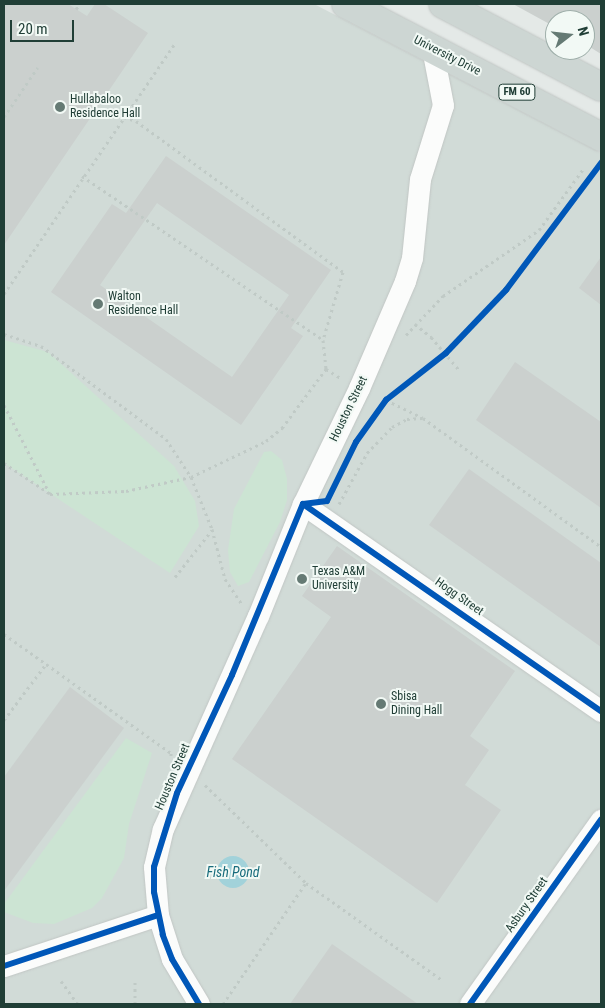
<!DOCTYPE html>
<style>
body{margin:0}
#map{position:relative;width:605px;height:1008px;overflow:hidden;background:#e4e9e7;font-family:"Roboto Condensed",sans-serif}
div>[style]{position:absolute}
.built>*{inset:0;background:#d1dbd7}
.green>*{inset:0;background:#cce4d3}
.water>*{inset:0;background:#a2d2da}
.round{border-radius:50%}
.building>*{inset:0;background:#cbd0ce}
.path>*{height:3px;margin-top:-1.5px;transform-origin:0;background:repeating-linear-gradient(90deg,#c0cac6 0 2.5px,transparent 0 6.5px)}
.roads{filter:drop-shadow(0 0 1px #c1c6c4) drop-shadow(0 0 1px #c1c6c4)}
.street>*{height:21px;margin:-10.5px;padding:0 10.5px;transform-origin:10.5px;border-radius:10.5px;background:#fbfcfb}
.primary>*{height:28px;margin:-14px;padding:0 14px;transform-origin:14px;border-radius:14px;background:#cdd6d3}
.cycleway>*{height:6px;margin:-3px;padding:0 3px;transform-origin:3px;border-radius:3px;background:#0057b8}
.dots>*{width:14px;height:14px;translate:-50% -50%;box-sizing:border-box;border:2px solid #f2f9f5;border-radius:50%}
span{translate:-50% -50%;white-space:nowrap;text-align:center;line-height:1.15;-webkit-text-stroke:4px #f2f9f5;paint-order:stroke}
.shield-label span{padding:1px 4px;background:#f2f9f5;border:1px solid;border-radius:4px;-webkit-text-stroke-width:0}
.shield-label{font-size:11px;color:#203e36;font-weight:700}
.street-label{font-size:12px;color:#203e36}
.poi-label{font-size:12px;color:#203e36}
.left{translate:0 -50%;text-align:left}
.water-label{font-size:14px;color:#186c7c;font-style:italic}
.frame{position:absolute;inset:0;border:5px solid #203e36;pointer-events:none}
.north{position:absolute;left:545px;top:10px;width:50px;height:50px;box-sizing:border-box;background:#f2f9f5;border:1px solid #9eaea9;border-radius:50%;rotate:74deg;font-size:14px;font-weight:700;line-height:20px;text-align:center;color:#203e36}
.north::after{content:'';display:block;margin:auto;width:18px;height:22px;background:#657a74;clip-path:polygon(50% 0,100% 100%,50% 72%,0 100%)}
.scale{position:absolute;left:10px;top:20px;width:64px;height:22px;box-sizing:border-box;border:2px solid #203e36;border-top:0;padding-left:6px;font-size:15px;line-height:18px;white-space:nowrap;color:#203e36;-webkit-text-stroke:4px #f2f9f5;paint-order:stroke}
</style>
<div id="map">
<div class="built">
<div style="clip-path:polygon(4px 4px,314px 4px,601px 153px,601px 1004px,4px 1004px)"></div>
</div>
<div class="green">
<div style="clip-path:polygon(4px 340px,48px 352px,174px 466px,195px 501px,199px 526px,170px 573px,4px 463px)"></div>
<div style="clip-path:polygon(271px 451px,282px 460px,287px 479px,287px 500px,280px 522px,249px 582px,238px 586px,230px 572px,228px 550px,234px 509px,264px 452px)"></div>
<div style="clip-path:polygon(126px 738px,152px 753px,129px 824px,124px 858px,102px 898px,92px 908px,54px 924px,33px 923px,4px 912px,4px 904px)"></div>
</div>
<div class="water">
<div class="round" style="left:217px;top:856px;width:32px;height:32px"></div>
</div>
<div class="building">
<div style="clip-path:polygon(4px 4px,68px 4px,87px 16px,95px 4px,104px 4px,148px 33px,4px 245px)"></div>
<div style="clip-path:polygon(513px 4px,601px 4px,601px 54px,585px 44px,585px 20px,555px 20px,555px 27px)"></div>
<div style="clip-path:polygon(evenodd,166px 156px,331px 270px,291px 328px,303px 336px,241px 425px,51px 292px,112px 204px,126px 213px,166px 156px,157px 203px,289px 295px,232px 377px,100px 285px,157px 203px)"></div>
<div style="clip-path:polygon(601px 257px,601px 305px,579px 288px)"></div>
<div style="clip-path:polygon(515px 362px,601px 422px,601px 508px,476px 420px)"></div>
<div style="clip-path:polygon(469px 469px,601px 563px,601px 647px,429px 525px)"></div>
<div style="clip-path:polygon(337px 546px,515px 671px,470px 736px,489px 750px,465px 785px,501px 810px,437px 903px,232px 759px,331px 617px,302px 596px)"></div>
<div style="clip-path:polygon(70px 687px,124px 728px,4px 891px,4px 777px)"></div>
<div style="clip-path:polygon(332px 944px,418px 1004px,290px 1004px)"></div>
</div>
<div class="path">
<div style="left:76px;top:9px;width:6px;rotate:-51deg"></div>
<div style="left:4px;top:117px;width:60px;rotate:-55.8deg"></div>
<div style="left:124px;top:117px;width:13px;rotate:18deg"></div>
<div style="left:136px;top:121px;width:256px;rotate:36.1deg"></div>
<div style="left:343px;top:272px;width:71px;rotate:106.4deg"></div>
<div style="left:323px;top:340px;width:29px;rotate:84deg"></div>
<div style="left:82px;top:176px;width:292px;rotate:34.2deg"></div>
<div style="left:4px;top:294px;width:304px;rotate:-55.7deg"></div>
<div style="left:415px;top:324px;width:21px;rotate:39deg"></div>
<div style="left:431px;top:337px;width:45px;rotate:49.5deg"></div>
<div style="left:4px;top:334px;width:39px;rotate:18deg"></div>
<div style="left:41px;top:346px;width:156px;rotate:36.6deg"></div>
<div style="left:166px;top:439px;width:45px;rotate:56.7deg"></div>
<div style="left:191px;top:477px;width:56px;rotate:68deg"></div>
<div style="left:212px;top:529px;width:52px;rotate:75.4deg"></div>
<div style="left:225px;top:579px;width:29px;rotate:56deg"></div>
<div style="left:406px;top:335px;width:54px;rotate:-46.5deg"></div>
<div style="left:443px;top:296px;width:116px;rotate:-34.5deg"></div>
<div style="left:539px;top:230px;width:77px;rotate:-54deg"></div>
<div style="left:386px;top:400px;width:41px;rotate:25.9deg"></div>
<div style="left:423px;top:418px;width:220px;rotate:35.9deg"></div>
<div style="left:4px;top:405px;width:100px;rotate:62.7deg"></div>
<div style="left:50px;top:494px;width:76px;rotate:-2.3deg"></div>
<div style="left:126px;top:491px;width:66px;rotate:-12.2deg"></div>
<div style="left:191px;top:477px;width:83px;rotate:-25.6deg"></div>
<div style="left:266px;top:441px;width:21px;rotate:-39deg"></div>
<div style="left:282px;top:428px;width:74px;rotate:-53.3deg"></div>
<div style="left:326px;top:369px;width:19px;rotate:32deg"></div>
<div style="left:4px;top:463px;width:54px;rotate:33.7deg"></div>
<div style="left:339px;top:504px;width:58px;rotate:-61.2deg"></div>
<div style="left:367px;top:453px;width:36px;rotate:-46deg"></div>
<div style="left:392px;top:427px;width:17px;rotate:-28deg"></div>
<div style="left:407px;top:419px;width:15px;rotate:-4deg"></div>
<div style="left:175px;top:577px;width:60px;rotate:-51.8deg"></div>
<div style="left:4px;top:634px;width:205px;rotate:35.5deg"></div>
<div style="left:171px;top:753px;width:4px;rotate:90deg"></div>
<div style="left:4px;top:720px;width:70px;rotate:-53.1deg"></div>
<div style="left:205px;top:785px;width:141px;rotate:44.1deg"></div>
<div style="left:306px;top:883px;width:167px;rotate:35.5deg"></div>
<div style="left:61px;top:981px;width:29px;rotate:54deg"></div>
<div style="left:135px;top:982px;width:22px;rotate:90deg"></div>
<div style="left:223px;top:1004px;width:147px;rotate:-55.6deg"></div>
</div>
<div class="roads">
<div class="street">
<div style="left:303px;top:504px;width:363px;rotate:34.8deg"></div>
<div style="left:4px;top:966px;width:162px;rotate:-18.3deg"></div>
<div style="left:199px;top:1004px;width:52px;rotate:-121deg"></div>
<div style="left:172px;top:959px;width:46px;rotate:-107.7deg"></div>
<div style="left:158px;top:915px;width:48px;rotate:-94.8deg"></div>
<div style="left:154px;top:867px;width:39px;rotate:-77deg"></div>
<div style="left:163px;top:829px;width:233px;rotate:-66deg"></div>
<div style="left:258px;top:616px;width:121px;rotate:-68.1deg"></div>
<div style="left:303px;top:504px;width:129px;rotate:-64.2deg"></div>
<div style="left:359px;top:388px;width:116px;rotate:-66.7deg"></div>
<div style="left:405px;top:281px;width:24px;rotate:-73deg"></div>
<div style="left:412px;top:258px;width:79px;rotate:-84.2deg"></div>
<div style="left:420px;top:179px;width:77px;rotate:-72.7deg"></div>
<div style="left:443px;top:105px;width:58px;rotate:-100.9deg"></div>
<div style="left:470px;top:1004px;width:226px;rotate:-54.6deg"></div>
</div>
<div class="primary">
<div style="left:346px;top:4px;width:288px;rotate:27.5deg"></div>
<div style="left:443px;top:4px;width:178px;rotate:27.7deg"></div>
</div>
</div>
<div class="cycleway">
<div style="left:303px;top:504px;width:24px;rotate:-7deg"></div>
<div style="left:327px;top:501px;width:66px;rotate:-63.8deg"></div>
<div style="left:356px;top:442px;width:52px;rotate:-54.5deg"></div>
<div style="left:386px;top:400px;width:76px;rotate:-38.1deg"></div>
<div style="left:446px;top:353px;width:87px;rotate:-46.4deg"></div>
<div style="left:506px;top:290px;width:159px;rotate:-53.2deg"></div>
<div style="left:303px;top:504px;width:363px;rotate:34.8deg"></div>
<div style="left:4px;top:966px;width:162px;rotate:-18.3deg"></div>
<div style="left:199px;top:1004px;width:52px;rotate:-121deg"></div>
<div style="left:172px;top:959px;width:26px;rotate:-111deg"></div>
<div style="left:163px;top:935px;width:44px;rotate:-101.8deg"></div>
<div style="left:154px;top:892px;width:25px;rotate:-90deg"></div>
<div style="left:154px;top:867px;width:77px;rotate:-72.7deg"></div>
<div style="left:177px;top:793px;width:130px;rotate:-65deg"></div>
<div style="left:232px;top:675px;width:185px;rotate:-67.5deg"></div>
<div style="left:470px;top:1004px;width:226px;rotate:-54.6deg"></div>
</div>
<div class="dots">
<div style="left:60px;top:107px;background:#657a74"></div>
<div style="left:98px;top:304px;background:#657a74"></div>
<div style="left:302px;top:579px;background:#657a74"></div>
<div style="left:381px;top:704px;background:#657a74"></div>
</div>
<div class="shield-label">
<span style="left:517px;top:92px">FM 60</span>
</div>
<div class="street-label">
<span style="left:447px;top:56px;rotate:27deg">University Drive</span>
<span style="left:349px;top:409px;rotate:-64deg">Houston Street</span>
<span style="left:459px;top:597px;rotate:35deg">Hogg Street</span>
<span style="left:173px;top:777px;rotate:-67deg">Houston Street</span>
<span style="left:527px;top:905px;rotate:-55deg">Asbury Street</span>
</div>
<div class="poi-label">
<span class="left" style="left:70px;top:107px">Hullabaloo<br>Residence Hall</span>
<span class="left" style="left:108px;top:304px">Walton<br>Residence Hall</span>
<span class="left" style="left:312px;top:579px">Texas A&amp;M<br>University</span>
<span class="left" style="left:391px;top:704px">Sbisa<br>Dining Hall</span>
</div>
<div class="water-label">
<span style="left:233px;top:872px">Fish Pond</span>
</div>
<div class="frame"></div>
<div class="north">N</div>
<div class="scale">20 m</div>
</div>
